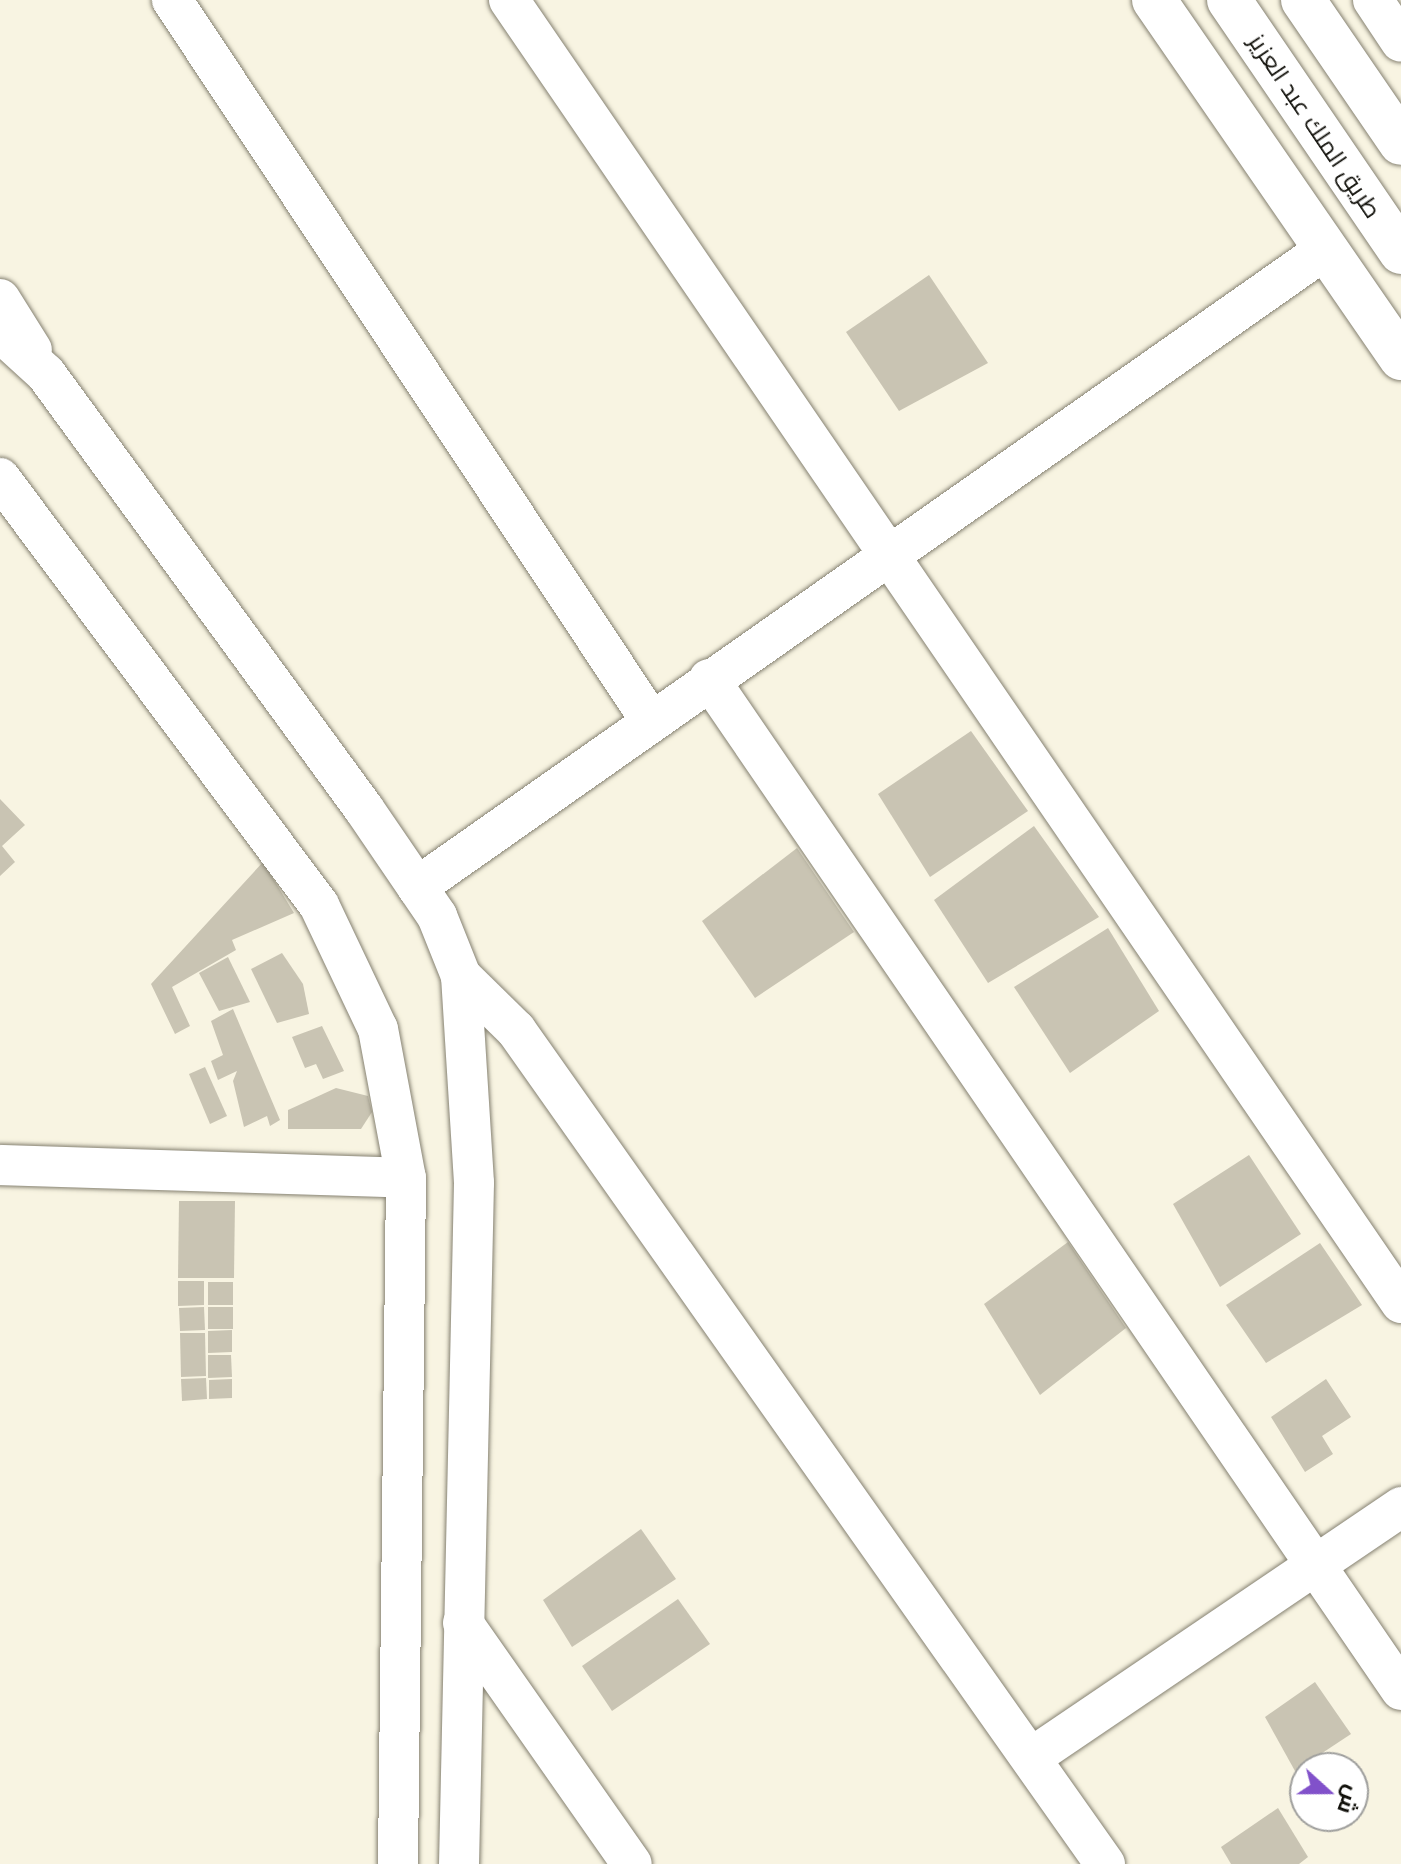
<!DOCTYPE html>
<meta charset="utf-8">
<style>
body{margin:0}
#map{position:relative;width:1401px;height:1864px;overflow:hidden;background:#f8f4e2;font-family:Quicksand,Cairo,sans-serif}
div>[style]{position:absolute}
.building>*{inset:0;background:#c9c4b3}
.roads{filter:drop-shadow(0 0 2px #858171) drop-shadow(0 0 2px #858171)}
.minor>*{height:40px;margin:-20px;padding:0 20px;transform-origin:20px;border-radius:20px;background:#fff}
.major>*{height:44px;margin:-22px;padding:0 22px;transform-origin:22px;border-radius:22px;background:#fff}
span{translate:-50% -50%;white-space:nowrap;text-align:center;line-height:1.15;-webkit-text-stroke:6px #fff;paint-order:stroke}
.street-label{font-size:24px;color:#100f09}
.north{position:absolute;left:1289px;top:1752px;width:80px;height:80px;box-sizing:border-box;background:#fff;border:2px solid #9f9f9d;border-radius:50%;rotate:111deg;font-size:22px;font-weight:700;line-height:32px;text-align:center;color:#100f09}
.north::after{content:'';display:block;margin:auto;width:28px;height:36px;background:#8151ca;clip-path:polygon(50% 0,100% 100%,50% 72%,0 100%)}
</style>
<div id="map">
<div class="building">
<div style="clip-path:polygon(929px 275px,988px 363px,899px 411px,846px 332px)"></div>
<div style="clip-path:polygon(971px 731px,1028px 811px,930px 877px,878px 794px)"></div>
<div style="clip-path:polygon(0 799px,25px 825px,2px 846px,15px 862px,0 876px)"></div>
<div style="clip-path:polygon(1034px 826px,1099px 917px,988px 983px,934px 900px)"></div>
<div style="clip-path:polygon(797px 848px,854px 932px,755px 998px,702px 921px)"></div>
<div style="clip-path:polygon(263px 862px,294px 913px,232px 940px,236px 950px,172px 987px,190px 1026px,175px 1034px,151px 984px)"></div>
<div style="clip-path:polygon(1108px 928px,1159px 1011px,1070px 1073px,1014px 987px)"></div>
<div style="clip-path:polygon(282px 953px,303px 984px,309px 1014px,277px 1023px,251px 969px)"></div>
<div style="clip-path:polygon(228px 957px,250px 1002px,219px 1011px,199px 973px)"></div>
<div style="clip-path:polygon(233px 1009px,280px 1120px,270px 1126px,267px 1116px,244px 1127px,233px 1081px,237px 1071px,218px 1080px,211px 1061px,223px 1055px,211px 1021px)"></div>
<div style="clip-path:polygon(322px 1026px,344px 1071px,323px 1079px,316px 1064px,305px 1068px,292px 1037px)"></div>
<div style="clip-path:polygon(205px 1067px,227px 1116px,210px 1124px,189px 1074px)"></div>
<div style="clip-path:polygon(336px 1088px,368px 1096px,372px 1112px,361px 1129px,288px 1129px,288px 1110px)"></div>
<div style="clip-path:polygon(1249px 1155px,1301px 1234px,1220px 1287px,1173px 1204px)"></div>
<div style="clip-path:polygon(179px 1201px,235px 1201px,234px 1278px,178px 1278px)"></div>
<div style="clip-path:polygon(1068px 1242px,1126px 1328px,1040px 1395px,984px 1304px)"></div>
<div style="clip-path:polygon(1320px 1243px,1362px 1305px,1266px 1363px,1226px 1305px)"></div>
<div style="clip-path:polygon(178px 1281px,204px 1281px,204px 1305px,178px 1306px)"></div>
<div style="clip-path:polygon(208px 1282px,233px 1282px,233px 1305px,208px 1305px)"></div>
<div style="clip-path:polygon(204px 1307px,205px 1330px,180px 1331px,179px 1308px)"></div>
<div style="clip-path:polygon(208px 1307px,233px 1307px,233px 1329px,208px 1329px)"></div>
<div style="clip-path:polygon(232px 1330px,232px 1352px,208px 1353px,208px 1331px)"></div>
<div style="clip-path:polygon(180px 1333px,205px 1333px,206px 1376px,181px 1377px)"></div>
<div style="clip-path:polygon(208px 1355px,231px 1355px,232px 1377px,208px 1378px)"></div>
<div style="clip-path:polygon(206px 1378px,207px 1399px,182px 1401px,181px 1379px)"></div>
<div style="clip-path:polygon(232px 1379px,232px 1398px,209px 1399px,209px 1380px)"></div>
<div style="clip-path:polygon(1326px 1379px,1351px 1417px,1322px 1436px,1333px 1454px,1305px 1472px,1271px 1417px)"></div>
<div style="clip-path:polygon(641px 1529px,676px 1579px,572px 1647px,543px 1600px)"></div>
<div style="clip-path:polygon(678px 1599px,710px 1644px,612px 1711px,582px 1666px)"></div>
<div style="clip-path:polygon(1315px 1682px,1351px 1734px,1295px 1771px,1265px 1717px)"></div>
<div style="clip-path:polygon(1278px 1808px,1308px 1857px,1299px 1864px,1231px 1864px,1221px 1847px)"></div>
</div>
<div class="roads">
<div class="minor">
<div style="left:172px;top:0;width:866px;rotate:56.4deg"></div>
<div style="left:509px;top:0;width:1579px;rotate:55.61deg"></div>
<div style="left:1373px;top:0;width:50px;rotate:56.3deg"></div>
<div style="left:0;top:299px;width:60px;rotate:57.9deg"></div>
<div style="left:0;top:332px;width:62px;rotate:42.4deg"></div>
<div style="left:46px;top:374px;width:539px;rotate:53.83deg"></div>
<div style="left:364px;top:809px;width:130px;rotate:55.7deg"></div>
<div style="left:437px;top:916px;width:65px;rotate:68.2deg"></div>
<div style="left:461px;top:976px;width:207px;rotate:86.4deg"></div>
<div style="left:474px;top:1183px;width:681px;rotate:91.26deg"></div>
<div style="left:0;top:478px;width:533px;rotate:53.24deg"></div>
<div style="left:319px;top:905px;width:137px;rotate:64.6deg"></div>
<div style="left:378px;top:1029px;width:152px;rotate:79.4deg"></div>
<div style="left:406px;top:1178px;width:686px;rotate:90.67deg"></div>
<div style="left:709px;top:679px;width:1225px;rotate:55.61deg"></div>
<div style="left:417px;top:887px;width:1111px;rotate:-35.06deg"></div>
<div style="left:461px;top:976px;width:77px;rotate:44.5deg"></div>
<div style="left:516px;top:1030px;width:1021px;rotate:54.77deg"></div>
<div style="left:0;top:1165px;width:406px;rotate:1.8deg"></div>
<div style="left:463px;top:1623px;width:294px;rotate:55deg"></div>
<div style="left:1032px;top:1757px;width:446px;rotate:-34.1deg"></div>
</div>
<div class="major">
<div style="left:1154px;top:0;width:435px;rotate:55.4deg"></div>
<div style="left:1229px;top:0;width:305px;rotate:55.7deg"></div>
<div style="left:1303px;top:0;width:173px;rotate:55.6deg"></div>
</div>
</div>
<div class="street-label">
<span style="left:1315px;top:126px;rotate:56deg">طريق الملك عبد العزيز</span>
</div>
<div class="north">ش</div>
</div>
